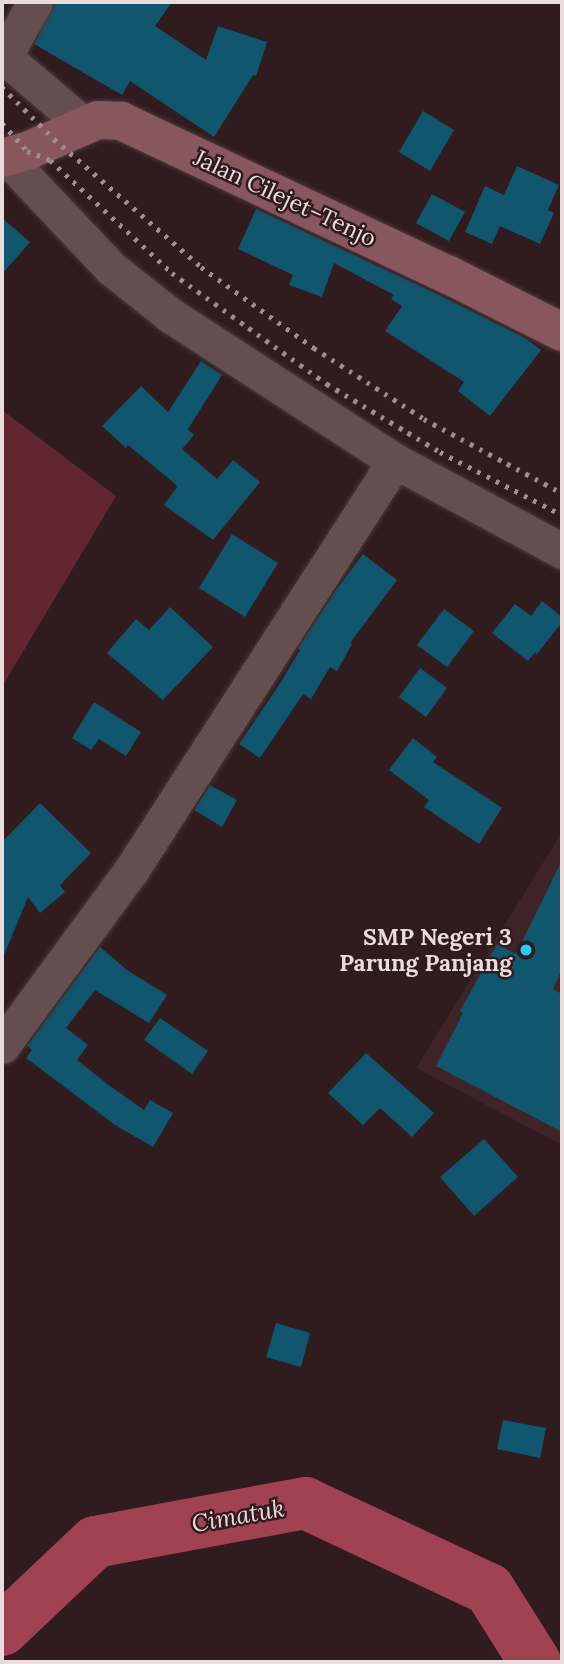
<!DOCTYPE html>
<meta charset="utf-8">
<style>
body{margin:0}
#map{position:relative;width:564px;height:1664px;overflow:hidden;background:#301b1e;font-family:Lora,serif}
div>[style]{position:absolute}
.built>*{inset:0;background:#3e2327}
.green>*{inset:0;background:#622631}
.river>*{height:52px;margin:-26px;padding:0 26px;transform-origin:26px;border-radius:26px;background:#a14253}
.building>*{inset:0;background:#11566f}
.roads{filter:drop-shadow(0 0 2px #4a393b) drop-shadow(0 0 2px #4a393b)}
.minor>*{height:35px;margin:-17.5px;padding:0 17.5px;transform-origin:17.5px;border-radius:17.5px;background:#654e50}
.secondary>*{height:38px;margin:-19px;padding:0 19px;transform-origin:19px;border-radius:19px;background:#88565d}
.rail>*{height:5px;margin-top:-2.5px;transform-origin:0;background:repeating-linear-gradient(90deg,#9f8e90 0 3.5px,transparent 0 10.5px)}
.dots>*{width:19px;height:19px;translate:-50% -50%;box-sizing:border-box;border:4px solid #301b1e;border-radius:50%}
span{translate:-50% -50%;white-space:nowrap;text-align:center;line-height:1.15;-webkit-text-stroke:5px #301b1e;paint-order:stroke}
.street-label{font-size:23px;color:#eadcdd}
.poi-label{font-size:23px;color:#eadcdd;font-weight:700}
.right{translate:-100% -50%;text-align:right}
.water-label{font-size:24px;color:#f0d4d6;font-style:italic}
.frame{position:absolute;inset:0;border:4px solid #eadcdd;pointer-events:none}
</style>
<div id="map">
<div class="built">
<div style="clip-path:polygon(562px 832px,562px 1145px,416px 1068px)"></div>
</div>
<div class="green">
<div style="clip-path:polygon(2px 410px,116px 496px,2px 687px)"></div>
</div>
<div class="river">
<div style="left:2px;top:1630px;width:128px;rotate:-43.4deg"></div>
<div style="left:95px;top:1542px;width:214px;rotate:-10.5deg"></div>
<div style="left:305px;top:1503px;width:203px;rotate:25.1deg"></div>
<div style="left:489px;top:1589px;width:86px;rotate:57.8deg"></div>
</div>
<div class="building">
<div style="clip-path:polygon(55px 2px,172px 2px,155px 26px,206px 60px,218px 26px,267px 42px,256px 76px,253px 75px,214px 137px,130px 81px,122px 95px,34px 44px)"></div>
<div style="clip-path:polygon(423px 111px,454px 130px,430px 171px,399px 152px)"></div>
<div style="clip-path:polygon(517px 166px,559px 185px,548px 210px,554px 213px,540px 244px,500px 226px,492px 244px,465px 232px,485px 186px,504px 195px)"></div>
<div style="clip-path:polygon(432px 194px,465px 212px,449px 241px,416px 223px)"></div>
<div style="clip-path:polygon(256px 209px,439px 295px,525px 338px,541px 350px,490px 416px,458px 391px,464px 382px,385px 331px,402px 306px,391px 299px,394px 295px,334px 263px,322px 297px,289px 285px,293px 275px,238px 249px)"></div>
<div style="clip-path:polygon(2px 218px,30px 242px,2px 274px)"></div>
<div style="clip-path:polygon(201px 361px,222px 375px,188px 429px,194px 435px,182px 449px,217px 479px,233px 460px,260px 482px,213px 540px,164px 505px,177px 487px,174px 483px,128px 445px,126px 448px,102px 426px,141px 386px,168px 412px)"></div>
<div style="clip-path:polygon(232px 534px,278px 563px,245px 617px,199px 588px)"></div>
<div style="clip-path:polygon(363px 554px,397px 580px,350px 643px,352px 644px,337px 671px,330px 667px,311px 699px,303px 694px,260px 758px,239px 744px,279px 685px,300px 650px,298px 648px,336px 590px)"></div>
<div style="clip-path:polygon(542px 601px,562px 617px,562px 622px,537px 654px,535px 652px,528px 661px,492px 633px,515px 604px,531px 616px)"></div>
<div style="clip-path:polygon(170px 607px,213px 647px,163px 700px,107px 653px,136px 619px,149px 630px)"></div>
<div style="clip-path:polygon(444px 609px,474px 631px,447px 667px,417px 645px)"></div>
<div style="clip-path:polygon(420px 668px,447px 688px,426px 717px,399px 697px)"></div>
<div style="clip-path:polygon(94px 702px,141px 732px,126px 756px,99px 739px,91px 750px,72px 738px)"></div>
<div style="clip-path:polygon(413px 738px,437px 757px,433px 762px,502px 808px,479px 844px,424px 807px,429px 800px,389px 770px)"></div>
<div style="clip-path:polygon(210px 785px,237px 800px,222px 827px,194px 810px)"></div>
<div style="clip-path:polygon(40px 803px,91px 853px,60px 885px,65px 892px,40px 913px,28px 897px,2px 960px,2px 842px)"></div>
<div style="clip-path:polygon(562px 860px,562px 969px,553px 989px,562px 994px,562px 1132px,436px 1066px,463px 1013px,460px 1011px,497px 944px,516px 954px)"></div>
<div style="clip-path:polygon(100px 947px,127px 970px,167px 995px,149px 1023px,95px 990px,66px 1028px,88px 1045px,77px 1060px,110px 1086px,144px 1110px,150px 1100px,173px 1113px,153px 1147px,115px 1125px,26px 1058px,32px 1050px,27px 1046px)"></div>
<div style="clip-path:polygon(160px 1018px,208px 1051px,192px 1074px,144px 1040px)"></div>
<div style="clip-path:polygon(366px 1053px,434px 1113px,412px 1137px,380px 1108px,363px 1125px,328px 1093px)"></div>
<div style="clip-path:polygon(484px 1139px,518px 1177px,474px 1216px,440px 1177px)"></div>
<div style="clip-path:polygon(276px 1323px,310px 1333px,301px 1367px,266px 1357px)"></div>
<div style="clip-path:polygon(503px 1420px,546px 1428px,540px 1458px,497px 1449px)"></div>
</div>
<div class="roads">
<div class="minor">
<div style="left:2px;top:55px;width:108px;rotate:40.5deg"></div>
<div style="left:4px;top:57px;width:63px;rotate:-60.6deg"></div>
<div style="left:7px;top:158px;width:153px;rotate:46.6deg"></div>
<div style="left:112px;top:269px;width:74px;rotate:38.4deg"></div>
<div style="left:170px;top:315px;width:268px;rotate:33deg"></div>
<div style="left:395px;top:461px;width:190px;rotate:28.3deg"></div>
<div style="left:2px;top:1046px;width:220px;rotate:-53.7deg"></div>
<div style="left:132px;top:869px;width:485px;rotate:-57.2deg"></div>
</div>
<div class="secondary">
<div style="left:2px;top:158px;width:26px;rotate:-16deg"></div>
<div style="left:27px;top:151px;width:77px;rotate:-23.6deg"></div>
<div style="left:98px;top:120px;width:23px;rotate:2deg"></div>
<div style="left:121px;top:121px;width:362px;rotate:25.2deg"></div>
<div style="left:449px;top:275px;width:127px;rotate:26.8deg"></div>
</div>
</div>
<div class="rail">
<div style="left:2px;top:87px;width:74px;rotate:45deg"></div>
<div style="left:54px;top:139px;width:195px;rotate:41deg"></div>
<div style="left:201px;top:267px;width:139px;rotate:35.6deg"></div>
<div style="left:314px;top:348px;width:131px;rotate:32.8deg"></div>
<div style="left:424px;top:419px;width:157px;rotate:28.2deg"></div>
<div style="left:2px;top:123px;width:38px;rotate:48deg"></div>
<div style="left:27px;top:151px;width:25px;rotate:21deg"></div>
<div style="left:50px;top:160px;width:166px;rotate:42.8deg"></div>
<div style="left:172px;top:273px;width:191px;rotate:35.6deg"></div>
<div style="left:327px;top:384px;width:132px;rotate:31deg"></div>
<div style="left:440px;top:452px;width:137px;rotate:27.3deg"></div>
</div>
<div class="dots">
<div style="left:526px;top:950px;background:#29c8ff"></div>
</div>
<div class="street-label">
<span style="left:285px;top:198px;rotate:25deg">Jalan Cilejet–Tenjo</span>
</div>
<div class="poi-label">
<span class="right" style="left:512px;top:950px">SMP Negeri 3<br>Parung Panjang</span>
</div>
<div class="water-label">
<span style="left:238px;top:1516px;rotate:-10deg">Cimatuk</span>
</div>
<div class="frame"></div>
</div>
